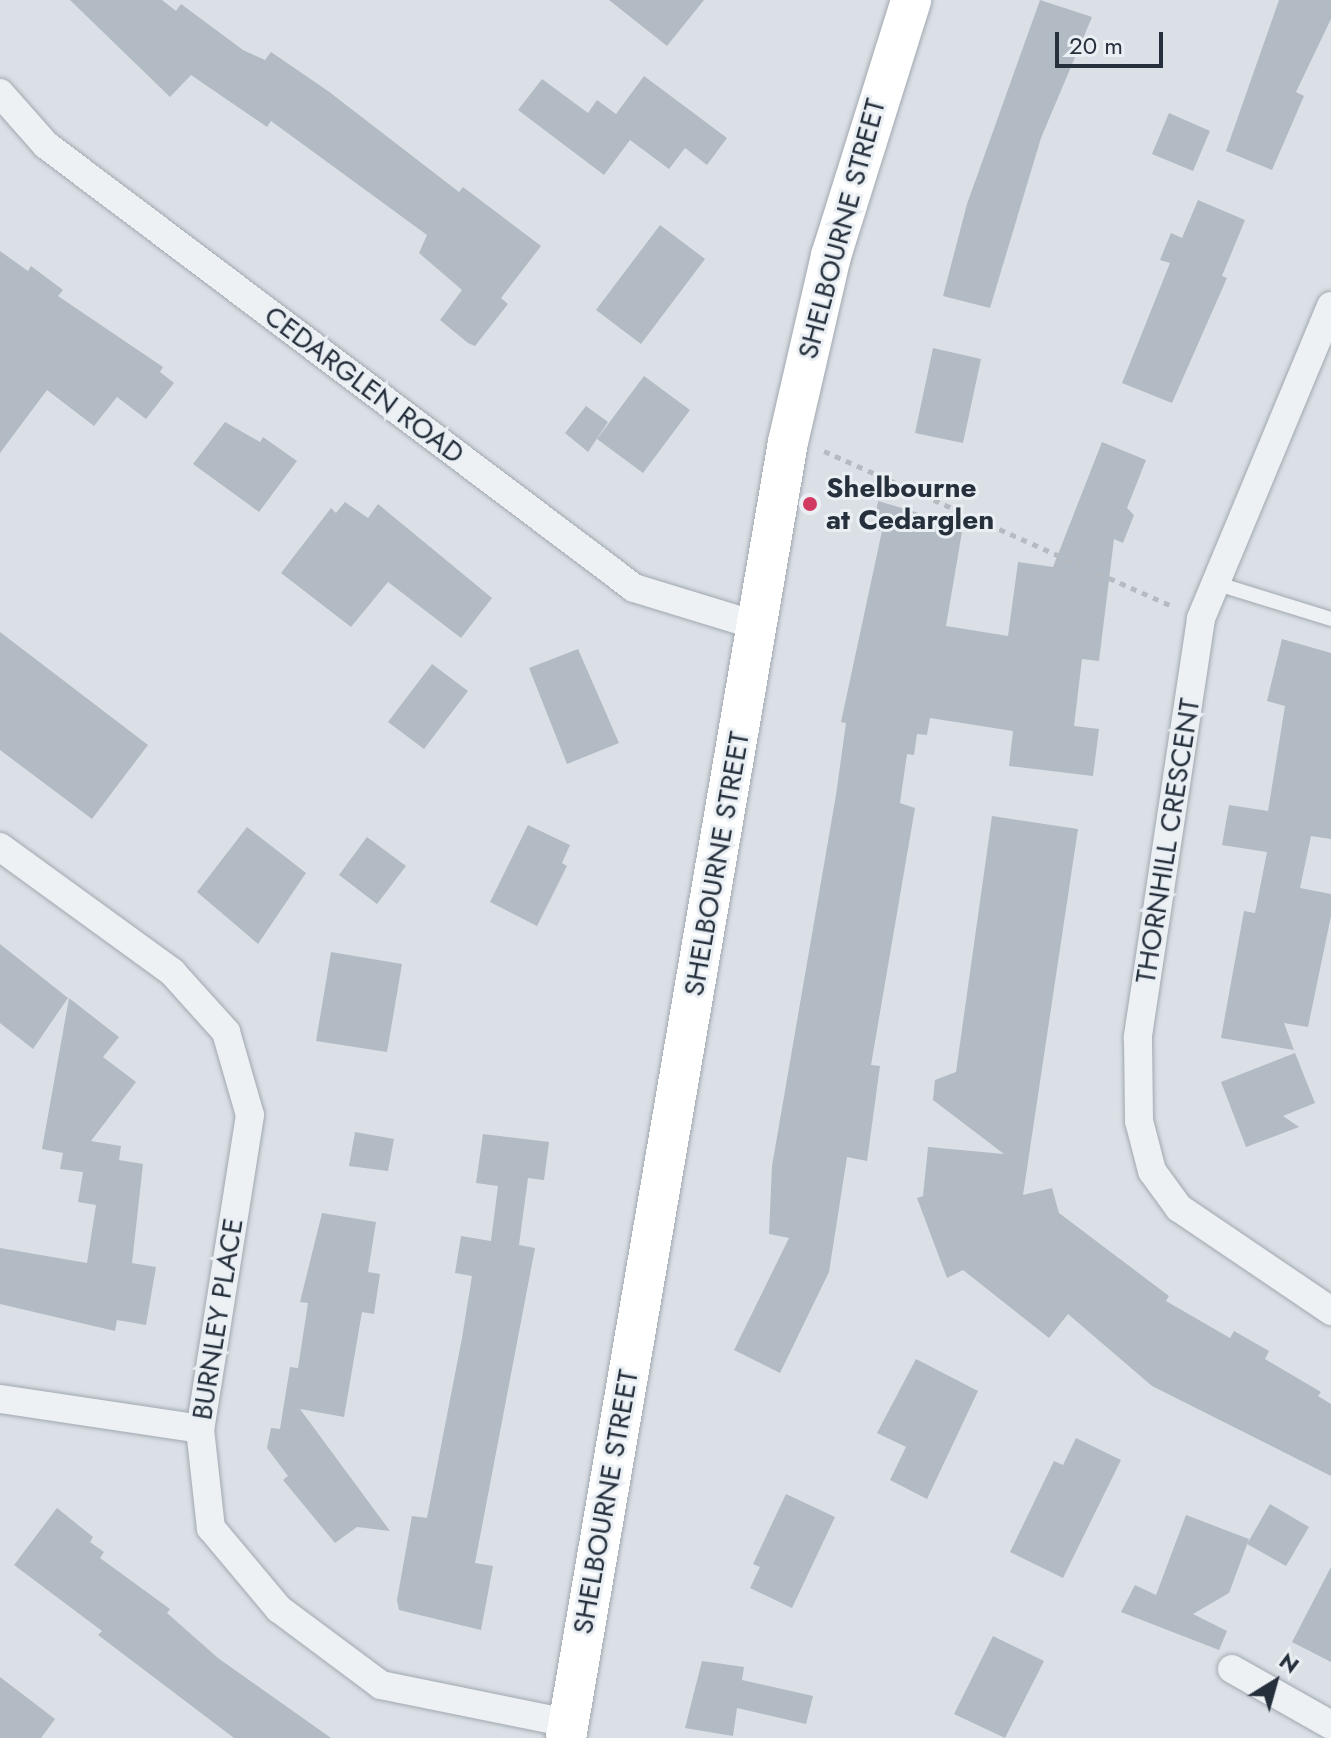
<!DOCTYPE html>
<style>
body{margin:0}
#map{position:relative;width:1331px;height:1738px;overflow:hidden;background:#dbe0e6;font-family:Jost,sans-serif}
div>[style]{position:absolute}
.building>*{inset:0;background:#b2bac3}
.path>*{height:5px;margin-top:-2.5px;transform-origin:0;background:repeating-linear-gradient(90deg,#b5bbc0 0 6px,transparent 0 12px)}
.roads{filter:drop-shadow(0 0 2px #a1a8b0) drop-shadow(0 0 2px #a1a8b0)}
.lane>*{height:14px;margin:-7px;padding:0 7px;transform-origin:7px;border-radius:7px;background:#edf1f4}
.street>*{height:28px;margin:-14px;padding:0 14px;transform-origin:14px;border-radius:14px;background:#edf1f4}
.secondary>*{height:40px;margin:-20px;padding:0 20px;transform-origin:20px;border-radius:20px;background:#fff}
.dots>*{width:22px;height:22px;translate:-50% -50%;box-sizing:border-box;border:4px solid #eaeff4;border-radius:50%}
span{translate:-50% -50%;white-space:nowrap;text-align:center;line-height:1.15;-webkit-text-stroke:6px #eaeff4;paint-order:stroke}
.street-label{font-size:28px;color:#25303c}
.poi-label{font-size:28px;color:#25303c;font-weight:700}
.left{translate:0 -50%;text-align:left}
.north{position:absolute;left:1235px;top:1642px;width:80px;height:80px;-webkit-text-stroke:6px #eaeff4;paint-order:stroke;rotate:37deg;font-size:22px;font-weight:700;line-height:32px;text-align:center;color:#25303c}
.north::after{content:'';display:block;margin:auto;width:28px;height:36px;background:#25303c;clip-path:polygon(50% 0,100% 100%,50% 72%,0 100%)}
.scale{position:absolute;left:1055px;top:32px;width:108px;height:36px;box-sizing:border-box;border:4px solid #25303c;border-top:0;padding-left:10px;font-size:24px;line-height:28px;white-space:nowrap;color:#25303c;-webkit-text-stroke:6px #eaeff4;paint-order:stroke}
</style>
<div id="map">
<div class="building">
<div style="clip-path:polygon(70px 0,162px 0,176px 11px,181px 4px,243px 50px,265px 60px,271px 52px,328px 91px,459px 192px,463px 187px,541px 246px,501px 298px,508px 304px,475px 346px,468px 343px,440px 320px,462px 290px,419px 253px,427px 235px,271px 121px,267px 127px,191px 75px,170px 97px)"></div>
<div style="clip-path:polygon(609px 0,704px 0,667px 46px)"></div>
<div style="clip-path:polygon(1040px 0,1092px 17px,1041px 138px,990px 308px,943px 296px,967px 204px)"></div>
<div style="clip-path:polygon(1279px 0,1331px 0,1331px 19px,1296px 92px,1304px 96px,1272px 170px,1226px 151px)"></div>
<div style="clip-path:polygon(644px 76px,727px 138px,707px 165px,685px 148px,669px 169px,630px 140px,604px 175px,518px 110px,542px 79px,588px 113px,597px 100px,616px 114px)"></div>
<div style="clip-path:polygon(1169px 113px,1210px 131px,1193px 171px,1152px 154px)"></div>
<div style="clip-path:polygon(1198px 200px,1245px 220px,1222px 276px,1227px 278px,1172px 403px,1122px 383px,1170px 263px,1160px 260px,1171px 233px,1182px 238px)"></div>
<div style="clip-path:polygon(660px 225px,705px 259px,641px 344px,596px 310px)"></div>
<div style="clip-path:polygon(0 251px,28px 271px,31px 266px,63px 290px,58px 296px,163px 367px,160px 372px,174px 383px,146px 419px,117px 397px,94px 426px,47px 390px,0 453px)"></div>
<div style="clip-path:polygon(933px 348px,981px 359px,963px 443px,915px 433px)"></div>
<div style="clip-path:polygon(644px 376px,690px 410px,643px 473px,597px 439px)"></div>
<div style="clip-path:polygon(586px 406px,608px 422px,588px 452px,565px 433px)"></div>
<div style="clip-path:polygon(225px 422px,260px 442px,263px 437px,297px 461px,259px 512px,193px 464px)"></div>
<div style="clip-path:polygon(1102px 442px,1146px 460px,1127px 508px,1134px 515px,1123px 543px,1114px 539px,1099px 661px,1082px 659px,1074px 726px,1099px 729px,1093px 776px,1009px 766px,1013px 731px,930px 718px,927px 735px,917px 734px,914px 755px,907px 754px,900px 803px,915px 808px,871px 1065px,880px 1066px,867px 1161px,847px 1157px,829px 1272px,780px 1373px,734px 1350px,789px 1238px,769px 1234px,772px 1166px,836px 795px,846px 723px,841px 722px,882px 531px,873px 530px,878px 501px,963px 526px,946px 626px,1008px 636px,1018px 562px,1053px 567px)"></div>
<div style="clip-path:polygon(345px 502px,368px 518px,378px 504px,492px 598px,461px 638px,388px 582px,351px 627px,281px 573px,331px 508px,336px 513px)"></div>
<div style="clip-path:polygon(0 632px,148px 745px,92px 819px,0 750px)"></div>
<div style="clip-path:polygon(1282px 639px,1331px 653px,1331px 839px,1311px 836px,1300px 888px,1331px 894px,1331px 916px,1308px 1027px,1284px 1023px,1294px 1050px,1221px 1038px,1244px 911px,1255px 913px,1267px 852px,1222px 845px,1229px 805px,1268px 811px,1285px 706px,1267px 701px)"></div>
<div style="clip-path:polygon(578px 649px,619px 743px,567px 764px,529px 668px)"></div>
<div style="clip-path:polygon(432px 664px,468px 691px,424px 749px,388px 722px)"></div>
<div style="clip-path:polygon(992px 816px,1078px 829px,1023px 1195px,1052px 1188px,1059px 1213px,1169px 1296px,1166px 1301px,1230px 1338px,1234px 1331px,1269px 1351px,1265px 1359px,1321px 1392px,1318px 1396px,1331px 1404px,1331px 1476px,1152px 1386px,1068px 1314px,1049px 1338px,963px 1270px,947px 1278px,917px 1198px,923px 1196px,928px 1147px,1004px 1154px,933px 1100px,935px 1080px,956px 1072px)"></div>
<div style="clip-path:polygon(528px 825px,570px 845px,562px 863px,567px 866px,537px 926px,490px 902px)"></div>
<div style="clip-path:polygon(247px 827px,306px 873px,258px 944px,197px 892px)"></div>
<div style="clip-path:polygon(367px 837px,406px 866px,377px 904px,339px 875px)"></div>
<div style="clip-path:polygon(0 944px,68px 998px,33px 1049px,0 1023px)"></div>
<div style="clip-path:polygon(331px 952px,402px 964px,387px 1052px,316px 1041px)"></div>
<div style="clip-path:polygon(69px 998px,119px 1037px,103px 1057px,136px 1082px,91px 1141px,121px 1146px,119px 1160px,143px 1164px,132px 1263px,156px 1267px,146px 1325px,117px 1320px,115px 1331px,0 1304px,0 1248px,87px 1263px,96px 1205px,78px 1202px,83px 1172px,60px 1169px,63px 1153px,42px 1149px)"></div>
<div style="clip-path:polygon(1295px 1053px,1315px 1103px,1283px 1116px,1299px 1127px,1246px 1147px,1221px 1082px)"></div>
<div style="clip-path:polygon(355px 1132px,394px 1139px,388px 1171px,349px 1166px)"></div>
<div style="clip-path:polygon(483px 1134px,549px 1142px,544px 1180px,528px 1178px,519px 1245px,535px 1248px,475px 1563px,493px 1566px,481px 1630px,399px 1610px,397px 1600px,412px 1516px,427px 1518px,462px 1338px,472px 1276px,455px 1273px,461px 1236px,491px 1241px,498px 1186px,476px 1183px)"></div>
<div style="clip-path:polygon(322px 1213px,376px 1222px,368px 1272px,380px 1274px,374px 1314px,362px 1312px,344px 1417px,300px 1409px,390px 1531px,357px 1527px,335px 1543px,283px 1480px,288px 1476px,267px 1448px,271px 1428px,280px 1429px,290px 1367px,298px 1368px,308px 1303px,300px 1302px)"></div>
<div style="clip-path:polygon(916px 1359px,978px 1391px,927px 1499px,890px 1480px,906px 1447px,877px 1433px)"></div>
<div style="clip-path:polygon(1076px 1438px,1121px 1460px,1063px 1578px,1010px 1552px,1054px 1461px,1063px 1465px)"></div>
<div style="clip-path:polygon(786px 1494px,835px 1517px,792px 1608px,750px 1588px,760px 1567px,753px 1564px)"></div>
<div style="clip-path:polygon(1270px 1504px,1309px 1527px,1286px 1566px,1247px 1544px)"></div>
<div style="clip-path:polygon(57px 1508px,93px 1537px,90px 1542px,104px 1552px,100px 1558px,170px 1609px,167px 1613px,218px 1658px,331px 1738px,234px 1738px,98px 1635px,102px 1631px,14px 1565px)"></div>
<div style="clip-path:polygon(1186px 1515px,1249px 1539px,1229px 1593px,1193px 1614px,1227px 1631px,1219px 1650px,1121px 1612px,1135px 1585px,1156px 1595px)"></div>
<div style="clip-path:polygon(1331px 1567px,1331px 1662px,1292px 1642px)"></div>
<div style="clip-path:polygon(993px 1636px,1044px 1661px,1005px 1738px,954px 1714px)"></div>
<div style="clip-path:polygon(702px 1661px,744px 1667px,742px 1680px,813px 1696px,806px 1724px,737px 1708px,733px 1736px,685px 1728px)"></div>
<div style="clip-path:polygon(0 1677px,55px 1719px,41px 1738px,0 1738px)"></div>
</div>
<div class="path">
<div style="left:824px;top:451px;width:381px;rotate:24deg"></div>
</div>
<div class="roads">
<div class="lane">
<div style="left:1218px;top:584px;width:118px;rotate:17.2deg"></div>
</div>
<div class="street">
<div style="left:0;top:93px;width:69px;rotate:48.5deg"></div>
<div style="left:46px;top:145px;width:736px;rotate:36.99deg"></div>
<div style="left:634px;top:588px;width:130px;rotate:17deg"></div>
<div style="left:1331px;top:306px;width:339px;rotate:112.6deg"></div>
<div style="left:1201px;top:619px;width:424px;rotate:98.6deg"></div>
<div style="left:1138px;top:1038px;width:83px;rotate:89.3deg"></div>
<div style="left:1139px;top:1121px;width:52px;rotate:75.4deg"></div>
<div style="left:1152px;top:1171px;width:46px;rotate:53.9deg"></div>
<div style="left:1179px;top:1208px;width:184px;rotate:34.1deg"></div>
<div style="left:0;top:847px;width:213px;rotate:36deg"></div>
<div style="left:172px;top:972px;width:81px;rotate:48deg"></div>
<div style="left:226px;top:1032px;width:86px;rotate:73.9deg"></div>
<div style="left:250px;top:1115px;width:318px;rotate:99deg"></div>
<div style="left:200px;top:1429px;width:100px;rotate:83.7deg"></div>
<div style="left:211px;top:1528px;width:106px;rotate:50deg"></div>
<div style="left:279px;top:1609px;width:127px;rotate:36.7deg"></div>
<div style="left:381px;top:1685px;width:191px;rotate:11.5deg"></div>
<div style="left:0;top:1399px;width:202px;rotate:8.5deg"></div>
<div style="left:1232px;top:1669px;width:114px;rotate:29.5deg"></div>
</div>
<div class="secondary">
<div style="left:566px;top:1738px;width:1315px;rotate:-80.28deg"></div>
<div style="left:788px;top:442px;width:191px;rotate:-77deg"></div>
<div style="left:831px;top:256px;width:268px;rotate:-72.6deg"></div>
</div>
</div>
<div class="dots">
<div style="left:810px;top:504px;background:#d13a61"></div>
</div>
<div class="street-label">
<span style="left:842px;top:229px;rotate:-75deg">SHELBOURNE STREET</span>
<span style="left:364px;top:385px;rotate:37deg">CEDARGLEN ROAD</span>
<span style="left:1168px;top:841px;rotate:-81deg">THORNHILL CRESCENT</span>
<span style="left:717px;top:864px;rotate:-80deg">SHELBOURNE STREET</span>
<span style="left:218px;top:1319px;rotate:-81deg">BURNLEY PLACE</span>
<span style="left:606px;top:1502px;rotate:-80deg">SHELBOURNE STREET</span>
</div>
<div class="poi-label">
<span class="left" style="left:826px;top:504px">Shelbourne<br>at Cedarglen</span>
</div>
<div class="north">N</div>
<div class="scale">20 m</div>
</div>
